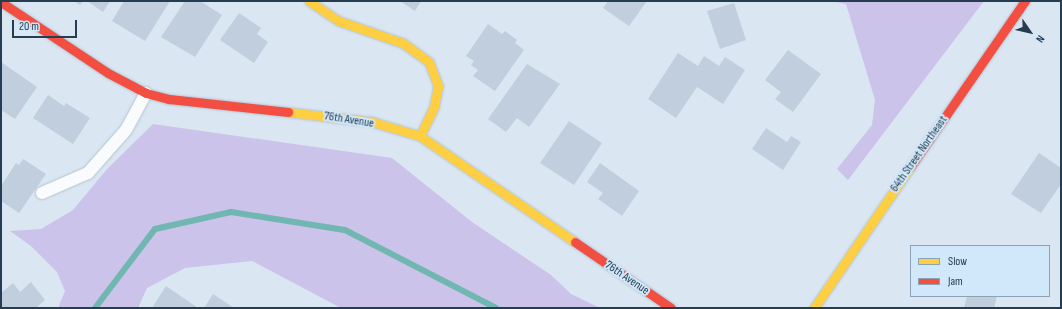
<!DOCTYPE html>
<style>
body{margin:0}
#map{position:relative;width:1062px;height:309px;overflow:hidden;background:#dae6f1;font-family:"Sofia Sans Condensed",sans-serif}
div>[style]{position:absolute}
.forest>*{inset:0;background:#ccc3eb}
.stream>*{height:6px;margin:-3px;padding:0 3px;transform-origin:3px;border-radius:3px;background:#70b6b1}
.building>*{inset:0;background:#c1cede}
.roads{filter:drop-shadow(0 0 1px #b3c4d2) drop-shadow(0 0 1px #b3c4d2)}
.lane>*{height:12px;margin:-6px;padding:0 6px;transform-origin:6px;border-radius:6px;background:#f9fbfd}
.slow>*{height:9px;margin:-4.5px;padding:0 4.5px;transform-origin:4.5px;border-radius:4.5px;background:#ffcf43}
.jam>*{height:9px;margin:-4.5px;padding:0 4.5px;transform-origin:4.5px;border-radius:4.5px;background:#f24e42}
span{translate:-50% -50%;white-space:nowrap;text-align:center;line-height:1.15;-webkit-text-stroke:4px #d1e7fa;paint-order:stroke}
.street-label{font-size:12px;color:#253d50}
.frame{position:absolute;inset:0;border:2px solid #253d50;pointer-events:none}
.legend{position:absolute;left:910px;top:245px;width:140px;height:52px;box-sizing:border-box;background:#d1e7fa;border:1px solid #8ca3b6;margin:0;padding:5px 7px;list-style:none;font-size:12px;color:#253d50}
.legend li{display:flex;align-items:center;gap:8px;height:20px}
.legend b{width:20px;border:1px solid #8ca3b6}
.north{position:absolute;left:1010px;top:12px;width:40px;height:40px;-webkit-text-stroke:3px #d1e7fa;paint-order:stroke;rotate:124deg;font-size:11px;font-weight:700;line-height:16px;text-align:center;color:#253d50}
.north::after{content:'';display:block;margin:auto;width:14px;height:18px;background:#253d50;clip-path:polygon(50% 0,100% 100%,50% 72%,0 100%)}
.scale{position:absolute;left:12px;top:20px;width:65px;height:18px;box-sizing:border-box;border:2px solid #253d50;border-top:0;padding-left:5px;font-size:12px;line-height:14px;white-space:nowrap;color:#253d50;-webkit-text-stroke:3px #d1e7fa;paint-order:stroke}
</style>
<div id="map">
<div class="forest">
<div style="clip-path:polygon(830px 1px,984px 1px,848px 180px,837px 169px,872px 125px,875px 100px,846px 4px)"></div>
<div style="clip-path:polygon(153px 124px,392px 158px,472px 222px,551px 275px,571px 294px,600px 308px,341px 308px,252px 261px,185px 268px,147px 288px,138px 308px,58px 308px,65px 291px,57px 272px,31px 246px,10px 231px,41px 229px,73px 210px,107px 169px)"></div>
</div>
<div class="stream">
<div style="left:95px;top:308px;width:99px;rotate:-52.8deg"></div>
<div style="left:155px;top:229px;width:78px;rotate:-12.6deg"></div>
<div style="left:231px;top:212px;width:115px;rotate:9deg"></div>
<div style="left:345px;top:230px;width:170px;rotate:27.3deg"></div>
</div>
<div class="building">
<div style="clip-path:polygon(74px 1px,83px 1px,80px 5px)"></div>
<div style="clip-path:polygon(87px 1px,110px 1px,103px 12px)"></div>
<div style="clip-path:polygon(124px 1px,170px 1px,145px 41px,112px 21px)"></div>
<div style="clip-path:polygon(185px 1px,200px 1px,222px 15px,195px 57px,161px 37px)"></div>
<div style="clip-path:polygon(400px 1px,421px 1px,415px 11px)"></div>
<div style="clip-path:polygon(608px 1px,647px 1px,629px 26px,603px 8px)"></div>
<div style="clip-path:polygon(734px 3px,746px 40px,720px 49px,707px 11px)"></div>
<div style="clip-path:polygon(239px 13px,261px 28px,257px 34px,268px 42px,254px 63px,220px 40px)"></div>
<div style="clip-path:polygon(488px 24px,502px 34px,505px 31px,517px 40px,515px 43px,524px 50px,495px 91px,473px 76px,478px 70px,471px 65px,474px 61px,466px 56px)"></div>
<div style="clip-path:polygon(788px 50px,821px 74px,793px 112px,775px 99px,781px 92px,765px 80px)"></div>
<div style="clip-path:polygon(678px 53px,698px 66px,704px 56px,719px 66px,725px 57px,745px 70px,723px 104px,697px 87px,676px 118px,648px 99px)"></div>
<div style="clip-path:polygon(1px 62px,37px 87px,15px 119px,1px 110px)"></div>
<div style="clip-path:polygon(527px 64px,560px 84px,529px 127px,517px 118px,506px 132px,488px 119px)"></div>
<div style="clip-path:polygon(48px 95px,64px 106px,66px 103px,90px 118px,73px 144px,33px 118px)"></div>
<div style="clip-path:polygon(569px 121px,602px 143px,574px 185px,540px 163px)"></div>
<div style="clip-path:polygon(766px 128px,787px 142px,791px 136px,801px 142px,783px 170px,752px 149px)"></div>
<div style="clip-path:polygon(1039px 153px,1061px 168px,1061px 184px,1041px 213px,1011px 194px)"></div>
<div style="clip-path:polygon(23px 159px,46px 174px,19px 213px,1px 201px,1px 186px,16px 163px,19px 165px)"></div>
<div style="clip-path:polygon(600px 163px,639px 191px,622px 216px,598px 199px,603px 193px,587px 182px)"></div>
<div style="clip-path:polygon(31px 282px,45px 300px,36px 308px,1px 308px,1px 293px,13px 283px,20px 292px)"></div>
<div style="clip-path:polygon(166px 286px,198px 308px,152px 308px)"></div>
<div style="clip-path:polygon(213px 294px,234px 308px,204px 308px)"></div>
<div style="clip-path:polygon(967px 296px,997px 296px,994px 308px,964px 308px)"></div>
</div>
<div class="roads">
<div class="lane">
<div style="left:42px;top:193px;width:50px;rotate:-23.5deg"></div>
<div style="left:88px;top:173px;width:57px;rotate:-48.5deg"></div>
<div style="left:126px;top:130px;width:42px;rotate:-61.6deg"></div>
</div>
<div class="slow">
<div style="left:309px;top:1px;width:36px;rotate:34deg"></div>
<div style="left:339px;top:21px;width:68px;rotate:19deg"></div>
<div style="left:403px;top:43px;width:32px;rotate:36deg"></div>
<div style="left:429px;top:62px;width:26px;rotate:69deg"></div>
<div style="left:438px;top:86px;width:21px;rotate:101deg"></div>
<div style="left:434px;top:107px;width:32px;rotate:116deg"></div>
<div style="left:288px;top:112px;width:86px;rotate:6.7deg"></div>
<div style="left:373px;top:122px;width:49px;rotate:16.6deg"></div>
<div style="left:420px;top:136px;width:188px;rotate:34.4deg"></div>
<div style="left:814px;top:308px;width:172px;rotate:-55.7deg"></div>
</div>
<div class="jam">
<div style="left:1px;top:2px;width:128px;rotate:33.6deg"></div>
<div style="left:108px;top:73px;width:43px;rotate:27.8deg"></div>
<div style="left:146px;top:93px;width:24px;rotate:15deg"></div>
<div style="left:169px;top:99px;width:120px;rotate:6.2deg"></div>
<div style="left:911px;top:166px;width:201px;rotate:-55.4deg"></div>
<div style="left:575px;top:242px;width:116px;rotate:34.5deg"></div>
</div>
</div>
<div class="street-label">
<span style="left:349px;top:120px;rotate:9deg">76th Avenue</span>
<span style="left:919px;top:154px;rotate:-55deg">64th Street Northeast</span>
<span style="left:627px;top:278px;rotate:34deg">76th Avenue</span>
</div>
<div class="frame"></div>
<ul class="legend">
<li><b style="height:5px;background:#ffcf43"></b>Slow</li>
<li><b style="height:5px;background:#f24e42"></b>Jam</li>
</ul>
<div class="north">N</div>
<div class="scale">20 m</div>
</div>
